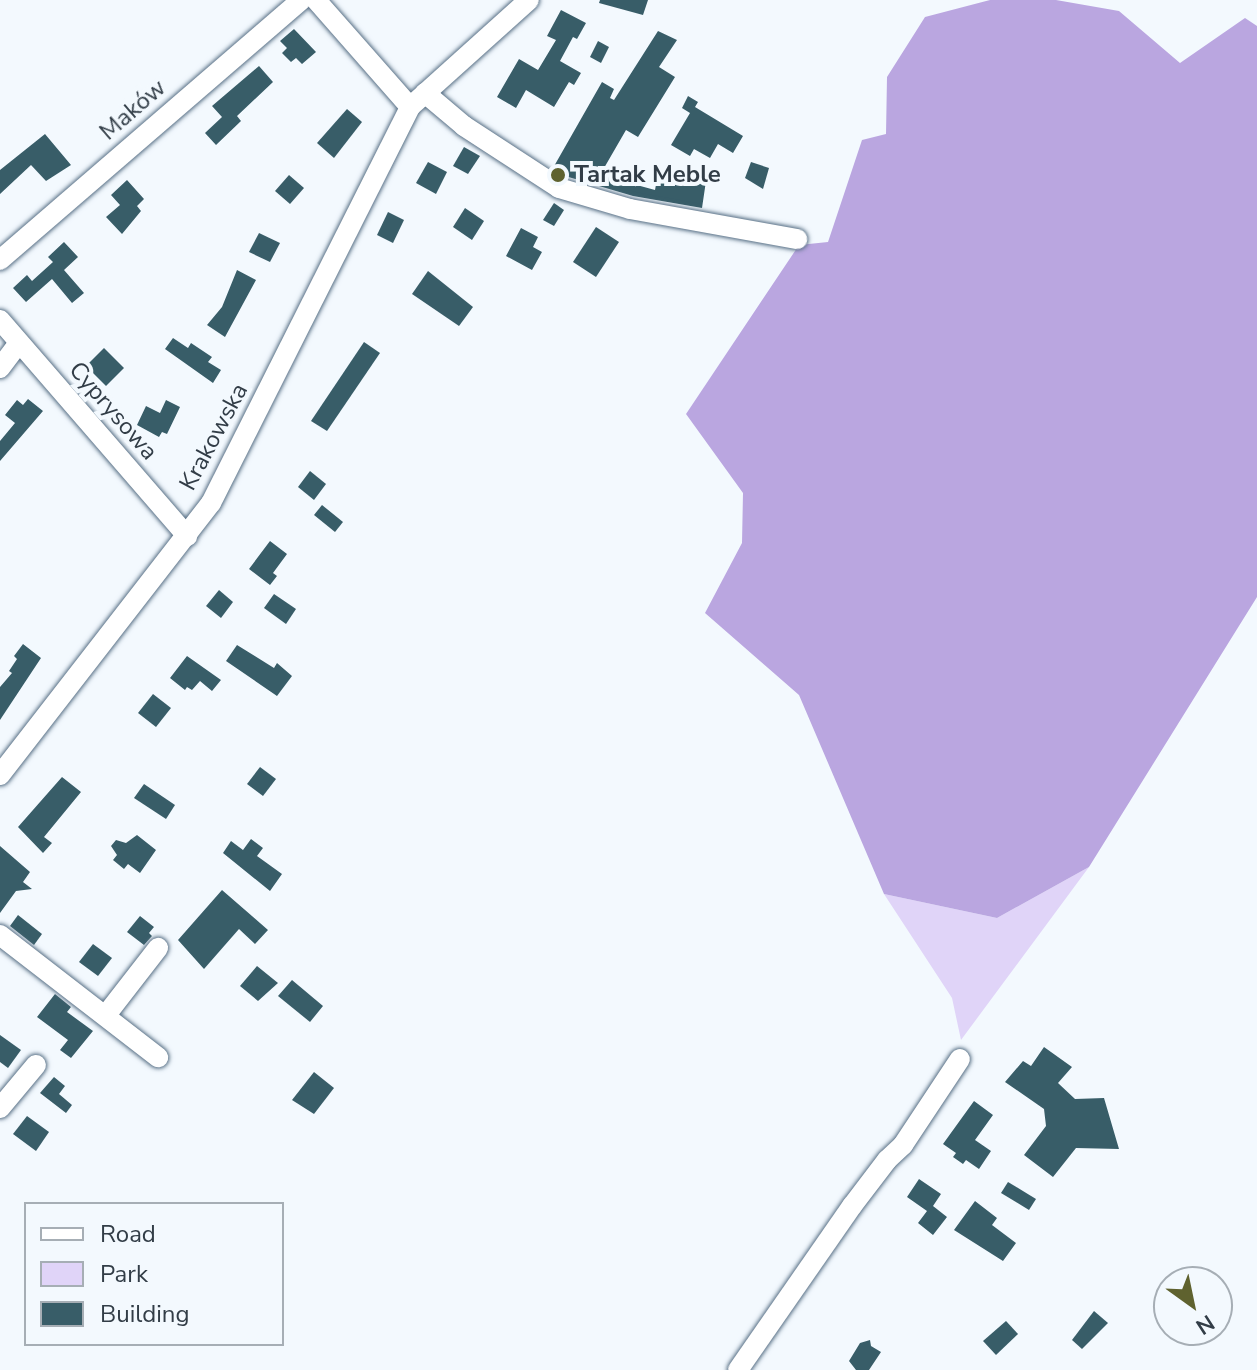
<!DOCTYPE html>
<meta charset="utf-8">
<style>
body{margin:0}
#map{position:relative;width:1257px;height:1370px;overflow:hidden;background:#f3f9fe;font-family:"Nunito Sans",sans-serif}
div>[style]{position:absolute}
.green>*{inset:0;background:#e0d4f8}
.forest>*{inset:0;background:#baa6e0}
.building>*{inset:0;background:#385d68}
.roads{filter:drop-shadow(0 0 2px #587086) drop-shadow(0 0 2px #587086)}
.minor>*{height:20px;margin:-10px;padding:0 10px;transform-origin:10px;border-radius:10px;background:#fff}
.dots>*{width:22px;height:22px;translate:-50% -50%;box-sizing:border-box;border:4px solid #f3f9fe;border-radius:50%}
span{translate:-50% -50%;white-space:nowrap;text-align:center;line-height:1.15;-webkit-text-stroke:8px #f3f9fe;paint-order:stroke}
.street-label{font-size:24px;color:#323d47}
.poi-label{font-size:24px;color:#323d47;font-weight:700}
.left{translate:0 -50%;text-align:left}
.legend{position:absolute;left:24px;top:1202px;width:260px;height:144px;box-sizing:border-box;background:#f3f9fe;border:2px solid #a6aeb5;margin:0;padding:10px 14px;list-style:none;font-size:24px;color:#323d47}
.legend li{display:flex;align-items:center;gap:16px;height:40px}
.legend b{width:40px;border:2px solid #a6aeb5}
.north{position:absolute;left:1153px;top:1266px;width:80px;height:80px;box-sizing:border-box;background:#f3f9fe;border:2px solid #a6aeb5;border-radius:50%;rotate:147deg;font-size:22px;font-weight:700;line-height:32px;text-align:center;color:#323d47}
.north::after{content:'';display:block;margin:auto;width:28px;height:36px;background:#5f622f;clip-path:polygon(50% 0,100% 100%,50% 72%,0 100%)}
</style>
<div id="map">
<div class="green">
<div style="clip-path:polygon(1089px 867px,961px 1040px,952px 998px,884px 894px,997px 918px)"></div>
</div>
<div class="forest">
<div style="clip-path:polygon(990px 0,1056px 0,1119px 11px,1180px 63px,1245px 18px,1257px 26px,1257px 597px,1089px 867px,997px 918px,884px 894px,799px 695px,705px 613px,742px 543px,743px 493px,686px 414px,799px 245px,828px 242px,862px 140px,886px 134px,887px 77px,925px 17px)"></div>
</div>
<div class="building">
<div style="clip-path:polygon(600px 0,648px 0,643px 15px,599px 3px)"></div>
<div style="clip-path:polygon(561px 10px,586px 23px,577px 39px,573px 37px,560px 61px,581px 73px,574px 85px,569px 82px,554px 107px,526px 90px,516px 108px,497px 97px,519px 59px,538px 70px,556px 40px,547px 36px)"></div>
<div style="clip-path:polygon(294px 29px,316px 52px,302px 64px,296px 58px,291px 62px,282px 53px,287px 48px,280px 41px)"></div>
<div style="clip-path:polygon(658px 31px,677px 40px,659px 67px,675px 77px,638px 137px,626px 130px,600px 175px,655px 190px,658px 174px,706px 181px,702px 208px,633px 196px,565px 176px,553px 168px,602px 82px,614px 89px,610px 98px,614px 100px)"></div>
<div style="clip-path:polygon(598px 41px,609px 47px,601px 63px,590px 57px)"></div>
<div style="clip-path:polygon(259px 66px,273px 82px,237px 116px,241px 121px,216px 145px,205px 133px,222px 117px,212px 106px)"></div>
<div style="clip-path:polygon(688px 96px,698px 102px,695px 107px,743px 136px,733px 153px,718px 144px,710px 158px,694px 149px,690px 156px,671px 145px,690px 113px,682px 108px)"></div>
<div style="clip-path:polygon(347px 109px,362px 122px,334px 158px,317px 143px)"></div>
<div style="clip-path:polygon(45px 134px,71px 165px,46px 181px,31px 165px,0 194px,0 170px)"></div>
<div style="clip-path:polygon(464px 147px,480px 156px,468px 174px,453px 166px)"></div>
<div style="clip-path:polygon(428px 162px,447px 172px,436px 194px,416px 183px)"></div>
<div style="clip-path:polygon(751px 162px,769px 168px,763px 189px,745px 178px)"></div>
<div style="clip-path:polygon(289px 175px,304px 188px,290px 204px,275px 191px)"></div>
<div style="clip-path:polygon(127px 180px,144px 199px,137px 206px,141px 211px,122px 234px,106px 217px,120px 205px,111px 195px)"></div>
<div style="clip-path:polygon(554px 203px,564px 210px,554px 226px,543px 220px)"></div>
<div style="clip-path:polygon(465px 208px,484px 221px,472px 240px,453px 227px)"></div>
<div style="clip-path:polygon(388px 212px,404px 220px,393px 243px,377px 235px)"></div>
<div style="clip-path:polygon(596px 227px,619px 242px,596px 277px,573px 262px)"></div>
<div style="clip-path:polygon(521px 228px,538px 237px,533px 247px,542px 252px,532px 270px,506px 256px)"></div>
<div style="clip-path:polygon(259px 233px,280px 243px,270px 262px,249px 252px)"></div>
<div style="clip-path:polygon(64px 242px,78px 257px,64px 270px,84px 293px,72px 303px,52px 279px,26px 302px,13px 288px,27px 275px,32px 281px,53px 262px,48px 257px)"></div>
<div style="clip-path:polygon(237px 270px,256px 280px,225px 337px,207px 325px,222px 307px)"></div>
<div style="clip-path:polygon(428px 271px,473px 307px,459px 326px,412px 294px)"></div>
<div style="clip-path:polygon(173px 338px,188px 348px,191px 343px,212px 357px,208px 362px,221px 370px,213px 383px,165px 349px)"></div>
<div style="clip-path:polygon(364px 342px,380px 353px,327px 431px,311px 421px)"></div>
<div style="clip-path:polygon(104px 348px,124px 368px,106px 386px,86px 366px)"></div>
<div style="clip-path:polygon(28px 399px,43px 411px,0 461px,0 441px,15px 423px,5px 415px,17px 400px,23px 405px)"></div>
<div style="clip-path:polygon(166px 400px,180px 407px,167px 434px,162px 432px,159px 437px,137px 425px,146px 406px,160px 413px)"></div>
<div style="clip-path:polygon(310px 471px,326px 484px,314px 500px,298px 487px)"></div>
<div style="clip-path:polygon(322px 505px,343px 522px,335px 532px,314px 515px)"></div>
<div style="clip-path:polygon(270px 541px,287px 554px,273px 573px,277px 576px,270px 585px,249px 569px)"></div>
<div style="clip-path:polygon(219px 590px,233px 602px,221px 618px,206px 606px)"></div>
<div style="clip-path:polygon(274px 594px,296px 609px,286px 624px,264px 608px)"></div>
<div style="clip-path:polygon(23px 644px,41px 658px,0 720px,0 687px,12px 673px,9px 671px,17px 659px,14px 656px)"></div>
<div style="clip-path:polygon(237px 645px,274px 668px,277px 663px,292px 676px,277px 696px,226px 661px)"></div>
<div style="clip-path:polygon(187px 656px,221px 680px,212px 691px,200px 681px,192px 690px,187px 687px,185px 690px,170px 678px)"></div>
<div style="clip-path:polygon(153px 694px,171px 708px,156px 727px,138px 713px)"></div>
<div style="clip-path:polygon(260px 767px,276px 779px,263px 796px,247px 784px)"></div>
<div style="clip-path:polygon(62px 777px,81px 792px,44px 837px,52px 843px,43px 853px,18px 827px)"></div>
<div style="clip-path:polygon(144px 784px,175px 805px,166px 819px,134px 798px)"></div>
<div style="clip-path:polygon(137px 835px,156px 850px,140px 873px,128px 864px,124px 869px,113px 860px,117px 855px,111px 846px,116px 840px,126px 843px)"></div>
<div style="clip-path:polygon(251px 839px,263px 848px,257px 856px,282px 874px,270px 891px,223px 853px,231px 841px,243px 850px)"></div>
<div style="clip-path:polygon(0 846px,30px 872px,23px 882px,32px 889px,16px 891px,0 913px)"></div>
<div style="clip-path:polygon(222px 890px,268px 930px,255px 944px,239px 929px,204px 969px,178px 940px)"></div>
<div style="clip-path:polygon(18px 915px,42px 934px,34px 945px,10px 926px)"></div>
<div style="clip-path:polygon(140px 916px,154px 927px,149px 933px,152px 936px,144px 945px,127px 932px)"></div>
<div style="clip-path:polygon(93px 944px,112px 958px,98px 976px,79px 962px)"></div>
<div style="clip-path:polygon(257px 966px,278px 983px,258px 1001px,240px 986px)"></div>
<div style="clip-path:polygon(292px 980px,323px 1006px,310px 1022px,278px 996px)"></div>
<div style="clip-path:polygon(55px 994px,71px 1007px,67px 1012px,93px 1031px,71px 1058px,60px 1050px,68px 1040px,37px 1017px)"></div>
<div style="clip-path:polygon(0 1035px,21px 1050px,8px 1068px,0 1062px)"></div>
<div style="clip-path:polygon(1044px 1047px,1072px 1067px,1058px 1083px,1075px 1099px,1104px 1098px,1119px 1149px,1076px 1148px,1053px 1177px,1024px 1155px,1046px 1126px,1044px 1109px,1005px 1082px,1023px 1061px,1031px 1066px)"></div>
<div style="clip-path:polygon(314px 1072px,334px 1088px,314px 1114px,292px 1100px)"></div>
<div style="clip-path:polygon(54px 1077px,65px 1086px,59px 1094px,72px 1105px,66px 1113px,40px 1093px)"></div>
<div style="clip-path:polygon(974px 1101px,993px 1115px,975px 1140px,991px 1151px,979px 1169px,966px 1160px,963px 1164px,953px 1157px,956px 1153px,943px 1144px)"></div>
<div style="clip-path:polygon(27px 1116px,49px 1132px,36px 1151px,13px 1134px)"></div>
<div style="clip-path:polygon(919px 1179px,941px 1194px,933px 1206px,947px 1217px,933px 1235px,918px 1223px,927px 1211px,907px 1197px)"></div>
<div style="clip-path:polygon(1008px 1182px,1036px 1199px,1029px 1210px,1001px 1193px)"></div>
<div style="clip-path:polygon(975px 1201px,997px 1218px,992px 1225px,1016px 1243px,1003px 1261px,954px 1230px)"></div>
<div style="clip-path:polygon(1094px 1311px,1108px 1323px,1082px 1349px,1072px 1340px)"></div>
<div style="clip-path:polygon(1006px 1321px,1018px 1334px,996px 1355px,983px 1341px)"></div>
<div style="clip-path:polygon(870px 1340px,871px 1346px,881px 1352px,869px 1370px,856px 1370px,849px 1361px,860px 1343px)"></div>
</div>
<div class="roads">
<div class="minor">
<div style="left:316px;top:0;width:142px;rotate:48.7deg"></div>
<div style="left:425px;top:93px;width:51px;rotate:40.2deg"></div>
<div style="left:464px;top:126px;width:113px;rotate:33.1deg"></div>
<div style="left:559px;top:188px;width:74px;rotate:16.5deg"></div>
<div style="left:630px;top:209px;width:170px;rotate:10.2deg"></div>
<div style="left:0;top:260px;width:398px;rotate:-40.8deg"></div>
<div style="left:0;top:320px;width:286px;rotate:49.1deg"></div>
<div style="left:0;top:368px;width:31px;rotate:-53deg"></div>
<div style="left:0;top:775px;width:344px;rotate:-52.2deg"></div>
<div style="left:211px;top:503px;width:443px;rotate:-63.3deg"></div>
<div style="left:410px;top:107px;width:160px;rotate:-42deg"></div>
<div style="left:0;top:935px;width:200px;rotate:37.7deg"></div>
<div style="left:106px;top:1015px;width:85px;rotate:-52.2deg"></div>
<div style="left:0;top:1108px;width:56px;rotate:-50.1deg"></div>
<div style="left:738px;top:1370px;width:200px;rotate:-55.2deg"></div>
<div style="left:852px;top:1206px;width:58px;rotate:-52.7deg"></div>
<div style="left:887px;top:1160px;width:22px;rotate:-43deg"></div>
<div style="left:903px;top:1145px;width:103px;rotate:-56.5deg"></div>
</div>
</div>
<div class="dots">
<div style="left:558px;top:175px;background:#5f622f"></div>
</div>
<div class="street-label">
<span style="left:133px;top:110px;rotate:-41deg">Maków</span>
<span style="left:113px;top:411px;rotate:49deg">Cyprysowa</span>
<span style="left:214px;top:437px;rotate:-62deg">Krakowska</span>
</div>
<div class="poi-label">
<span class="left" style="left:574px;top:175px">Tartak Meble</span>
</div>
<ul class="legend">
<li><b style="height:10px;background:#fff"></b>Road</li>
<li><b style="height:22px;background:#e0d4f8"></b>Park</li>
<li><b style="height:22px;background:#385d68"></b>Building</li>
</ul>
<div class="north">N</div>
</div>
